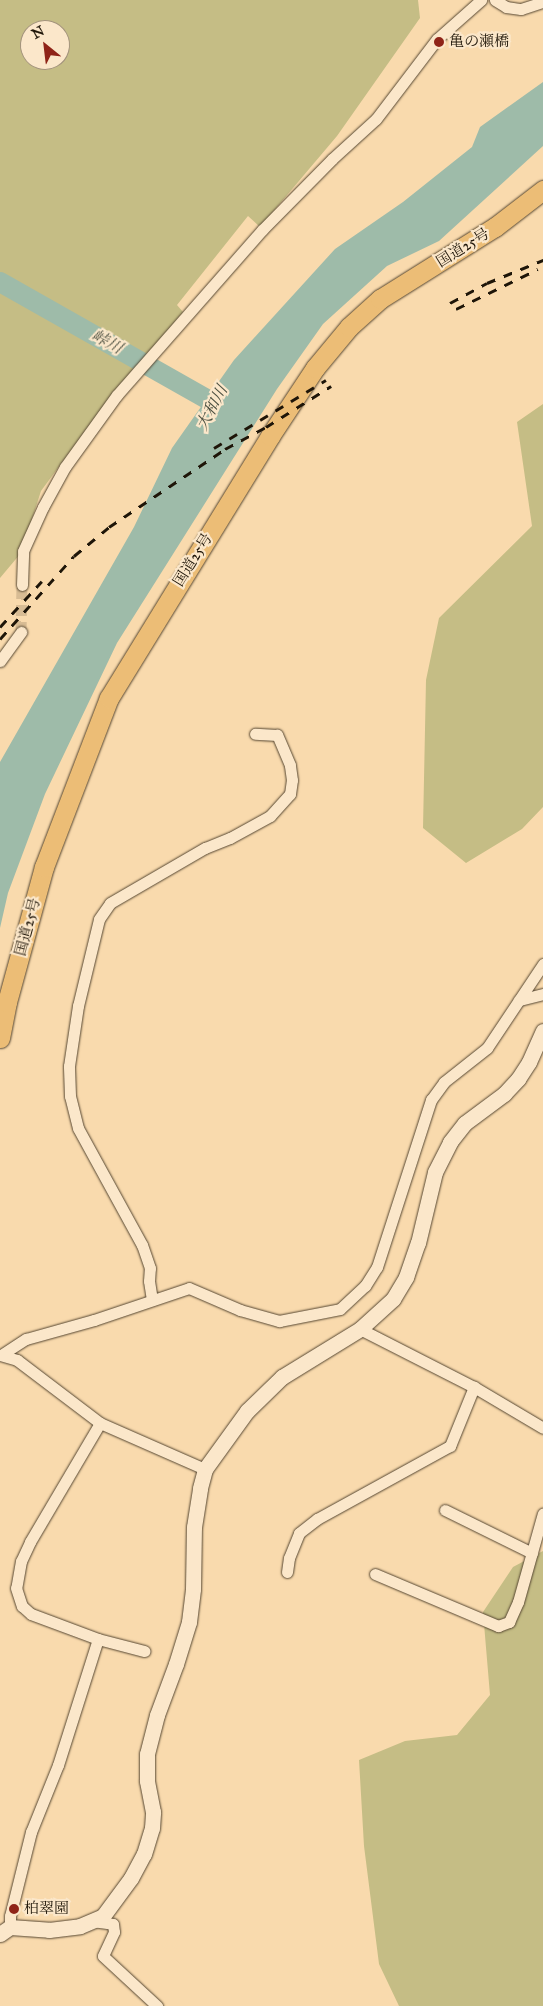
<!DOCTYPE html>
<meta charset="utf-8">
<style>
body{margin:0}
#map{position:relative;width:543px;height:2006px;overflow:hidden;background:#f9daad;font-family:"IM FELL Great Primer","Noto Serif JP",serif}
div>[style]{position:absolute}
.green>*{inset:0;background:#c5bd85}
.water>*{inset:0;background:#9ebba9}
.river>*{height:20px;margin:-10px;padding:0 10px;transform-origin:10px;border-radius:10px;background:#9ebba9}
.minor-tunnel>*{height:11px;margin-top:-5.5px;transform-origin:0;background:repeating-linear-gradient(90deg,#d8bc94 0 11px,transparent 0 16.5px)}
.roads{filter:drop-shadow(0 0 1px #554631) drop-shadow(0 0 1px #554631)}
.minor>*{height:11px;margin:-5.5px;padding:0 5.5px;transform-origin:5.5px;border-radius:5.5px;background:#fbe7ca}
.tertiary>*{height:15px;margin:-7.5px;padding:0 7.5px;transform-origin:7.5px;border-radius:7.5px;background:#fbe7ca}
.trunk>*{height:19px;margin:-9.5px;padding:0 9.5px;transform-origin:9.5px;border-radius:9.5px;background:#ecbd76}
.rail>*{height:3px;margin-top:-1.5px;transform-origin:0;background:repeating-linear-gradient(90deg,#1e1508 0 9px,transparent 0 18px)}
.dots>*{width:14px;height:14px;translate:-50% -50%;box-sizing:border-box;border:2px solid #fbe7ca;border-radius:50%}
span{translate:-50% -50%;white-space:nowrap;text-align:center;line-height:1.15;-webkit-text-stroke:4.5px #fbe7ca;paint-order:stroke}
.poi-label{font-size:15px;color:#1e1508}
.left{translate:0 -50%;text-align:left}
.street-label{font-size:15px;color:#1e1508}
.water-label{font-size:16px;color:#4b4f40;font-style:italic}
.north{position:absolute;left:20px;top:20px;width:50px;height:50px;box-sizing:border-box;background:#fbe7ca;border:1px solid #a3937c;border-radius:50%;rotate:331deg;font-size:14px;font-weight:700;line-height:20px;text-align:center;color:#1e1508}
.north::after{content:'';display:block;margin:auto;width:18px;height:22px;background:#8f2418;clip-path:polygon(50% 0,100% 100%,50% 72%,0 100%)}
</style>
<div id="map">
<div class="green">
<div style="clip-path:polygon(evenodd,0 0,418px 0,420px 18px,337px 136px,260px 227px,248px 216px,177px 305px,183px 312px,85px 431px,41px 491px,21px 553px,0 578px,0 0,30px 30px,60px 30px,60px 60px,30px 60px,30px 30px)"></div>
<div style="clip-path:polygon(543px 404px,543px 807px,522px 829px,466px 863px,423px 828px,426px 680px,439px 618px,532px 526px,517px 422px)"></div>
<div style="clip-path:polygon(543px 1551px,543px 2006px,399px 2006px,379px 1964px,364px 1846px,359px 1760px,405px 1741px,457px 1735px,490px 1695px,483px 1612px,513px 1567px)"></div>
</div>
<div class="water">
<div style="clip-path:polygon(543px 82px,543px 146px,439px 241px,387px 266px,323px 324px,277px 389px,117px 643px,45px 794px,8px 893px,0 928px,0 762px,134px 527px,172px 448px,234px 360px,335px 249px,403px 202px,472px 147px,480px 127px)"></div>
</div>
<div class="river">
<div style="left:0;top:282px;width:246px;rotate:29.5deg"></div>
</div>
<div class="minor-tunnel">
<div style="left:21px;top:632px;width:47px;rotate:-88.8deg"></div>
</div>
<div class="roads">
<div class="minor">
<div style="left:495px;top:0;width:13px;rotate:32deg"></div>
<div style="left:506px;top:7px;width:15px;rotate:8deg"></div>
<div style="left:521px;top:9px;width:23px;rotate:-18deg"></div>
<div style="left:22px;top:585px;width:34px;rotate:-88deg"></div>
<div style="left:23px;top:551px;width:48px;rotate:-65.6deg"></div>
<div style="left:43px;top:507px;width:46px;rotate:-61.2deg"></div>
<div style="left:65px;top:467px;width:89px;rotate:-54.2deg"></div>
<div style="left:117px;top:395px;width:220px;rotate:-48.7deg"></div>
<div style="left:262px;top:230px;width:100px;rotate:-45.4deg"></div>
<div style="left:332px;top:159px;width:59px;rotate:-42.3deg"></div>
<div style="left:376px;top:119px;width:101px;rotate:-52.7deg"></div>
<div style="left:437px;top:39px;width:59px;rotate:-41.6deg"></div>
<div style="left:0;top:661px;width:36px;rotate:-54deg"></div>
<div style="left:519px;top:1000px;width:25px;rotate:-14deg"></div>
<div style="left:152px;top:1300px;width:19px;rotate:-99deg"></div>
<div style="left:149px;top:1281px;width:13px;rotate:-86deg"></div>
<div style="left:150px;top:1268px;width:24px;rotate:-109deg"></div>
<div style="left:142px;top:1245px;width:133px;rotate:-118.7deg"></div>
<div style="left:78px;top:1128px;width:33px;rotate:-104deg"></div>
<div style="left:70px;top:1096px;width:30px;rotate:-92deg"></div>
<div style="left:69px;top:1066px;width:61px;rotate:-81.5deg"></div>
<div style="left:78px;top:1006px;width:89px;rotate:-76.4deg"></div>
<div style="left:99px;top:919px;width:19px;rotate:-55deg"></div>
<div style="left:110px;top:903px;width:110px;rotate:-30.1deg"></div>
<div style="left:205px;top:848px;width:27px;rotate:-22deg"></div>
<div style="left:230px;top:838px;width:46px;rotate:-28.8deg"></div>
<div style="left:270px;top:816px;width:30px;rotate:-48deg"></div>
<div style="left:290px;top:794px;width:14px;rotate:-82deg"></div>
<div style="left:292px;top:780px;width:15px;rotate:-98deg"></div>
<div style="left:290px;top:765px;width:33px;rotate:-113deg"></div>
<div style="left:277px;top:735px;width:22px;rotate:-177deg"></div>
<div style="left:360px;top:1329px;width:128px;rotate:27deg"></div>
<div style="left:474px;top:1387px;width:80px;rotate:30.7deg"></div>
<div style="left:0;top:1355px;width:18px;rotate:16deg"></div>
<div style="left:17px;top:1360px;width:104px;rotate:37.2deg"></div>
<div style="left:100px;top:1423px;width:115px;rotate:23.7deg"></div>
<div style="left:1px;top:1355px;width:30px;rotate:-33deg"></div>
<div style="left:26px;top:1339px;width:71px;rotate:-15.6deg"></div>
<div style="left:94px;top:1320px;width:100px;rotate:-18.6deg"></div>
<div style="left:189px;top:1288px;width:56px;rotate:23.3deg"></div>
<div style="left:240px;top:1310px;width:41px;rotate:15.8deg"></div>
<div style="left:279px;top:1321px;width:62px;rotate:-11.1deg"></div>
<div style="left:340px;top:1309px;width:34px;rotate:-43deg"></div>
<div style="left:365px;top:1286px;width:22px;rotate:-58deg"></div>
<div style="left:377px;top:1267px;width:176px;rotate:-72.1deg"></div>
<div style="left:431px;top:1100px;width:22px;rotate:-54deg"></div>
<div style="left:444px;top:1082px;width:55px;rotate:-38.3deg"></div>
<div style="left:487px;top:1048px;width:101px;rotate:-56.3deg"></div>
<div style="left:100px;top:1423px;width:138px;rotate:120.5deg"></div>
<div style="left:30px;top:1542px;width:21px;rotate:115deg"></div>
<div style="left:21px;top:1561px;width:27px;rotate:100deg"></div>
<div style="left:16px;top:1588px;width:19px;rotate:72deg"></div>
<div style="left:22px;top:1606px;width:12px;rotate:42deg"></div>
<div style="left:31px;top:1614px;width:72px;rotate:20.5deg"></div>
<div style="left:98px;top:1639px;width:48px;rotate:14.6deg"></div>
<div style="left:445px;top:1510px;width:97px;rotate:26.3deg"></div>
<div style="left:287px;top:1572px;width:14px;rotate:-82deg"></div>
<div style="left:289px;top:1558px;width:27px;rotate:-68deg"></div>
<div style="left:299px;top:1533px;width:23px;rotate:-38deg"></div>
<div style="left:317px;top:1519px;width:152px;rotate:-28.8deg"></div>
<div style="left:450px;top:1446px;width:64px;rotate:-67.9deg"></div>
<div style="left:375px;top:1574px;width:134px;rotate:22.9deg"></div>
<div style="left:498px;top:1626px;width:12px;rotate:-20deg"></div>
<div style="left:509px;top:1622px;width:22px;rotate:-66deg"></div>
<div style="left:518px;top:1602px;width:92px;rotate:-74.3deg"></div>
<div style="left:92px;top:1921px;width:21px;rotate:8deg"></div>
<div style="left:113px;top:1924px;width:8px;rotate:83deg"></div>
<div style="left:114px;top:1932px;width:26px;rotate:115deg"></div>
<div style="left:103px;top:1956px;width:74px;rotate:42.8deg"></div>
<div style="left:10px;top:1927px;width:11px;rotate:-90deg"></div>
<div style="left:10px;top:1916px;width:87px;rotate:-76deg"></div>
<div style="left:31px;top:1832px;width:72px;rotate:-68.1deg"></div>
<div style="left:58px;top:1765px;width:132px;rotate:-72.4deg"></div>
</div>
<div class="tertiary">
<div style="left:0;top:1934px;width:12px;rotate:-35deg"></div>
<div style="left:10px;top:1927px;width:39px;rotate:4deg"></div>
<div style="left:49px;top:1930px;width:31px;rotate:-7deg"></div>
<div style="left:80px;top:1926px;width:25px;rotate:-23deg"></div>
<div style="left:103px;top:1916px;width:47px;rotate:-53.6deg"></div>
<div style="left:131px;top:1878px;width:27px;rotate:-62deg"></div>
<div style="left:144px;top:1854px;width:27px;rotate:-73deg"></div>
<div style="left:152px;top:1828px;width:16px;rotate:-86deg"></div>
<div style="left:153px;top:1812px;width:32px;rotate:-101deg"></div>
<div style="left:147px;top:1781px;width:27px;rotate:-90deg"></div>
<div style="left:147px;top:1754px;width:40px;rotate:-75.6deg"></div>
<div style="left:157px;top:1715px;width:54px;rotate:-69.6deg"></div>
<div style="left:176px;top:1664px;width:44px;rotate:-72.8deg"></div>
<div style="left:189px;top:1622px;width:33px;rotate:-83deg"></div>
<div style="left:193px;top:1589px;width:62px;rotate:-89.1deg"></div>
<div style="left:194px;top:1527px;width:39px;rotate:-81deg"></div>
<div style="left:200px;top:1488px;width:20px;rotate:-75deg"></div>
<div style="left:205px;top:1469px;width:72px;rotate:-54.1deg"></div>
<div style="left:247px;top:1411px;width:49px;rotate:-44.2deg"></div>
<div style="left:282px;top:1377px;width:92px;rotate:-31.6deg"></div>
<div style="left:360px;top:1329px;width:45px;rotate:-42.3deg"></div>
<div style="left:393px;top:1299px;width:26px;rotate:-59deg"></div>
<div style="left:406px;top:1277px;width:36px;rotate:-71deg"></div>
<div style="left:418px;top:1243px;width:73px;rotate:-76.5deg"></div>
<div style="left:435px;top:1172px;width:34px;rotate:-63deg"></div>
<div style="left:450px;top:1142px;width:24px;rotate:-52deg"></div>
<div style="left:465px;top:1123px;width:49px;rotate:-36.6deg"></div>
<div style="left:504px;top:1094px;width:21px;rotate:-47deg"></div>
<div style="left:518px;top:1079px;width:20px;rotate:-57deg"></div>
<div style="left:529px;top:1062px;width:34px;rotate:-66deg"></div>
</div>
<div class="trunk">
<div style="left:0;top:1038px;width:37px;rotate:-79deg"></div>
<div style="left:7px;top:1002px;width:140px;rotate:-74.7deg"></div>
<div style="left:44px;top:867px;width:181px;rotate:-69deg"></div>
<div style="left:109px;top:698px;width:308px;rotate:-58.4deg"></div>
<div style="left:270px;top:436px;width:82px;rotate:-56.5deg"></div>
<div style="left:315px;top:368px;width:53px;rotate:-50.3deg"></div>
<div style="left:349px;top:327px;width:42px;rotate:-42.1deg"></div>
<div style="left:380px;top:299px;width:136px;rotate:-32.1deg"></div>
<div style="left:495px;top:227px;width:61px;rotate:-37.6deg"></div>
</div>
</div>
<div class="rail">
<div style="left:450px;top:303px;width:42px;rotate:-28.4deg"></div>
<div style="left:487px;top:283px;width:61px;rotate:-22.3deg"></div>
<div style="left:456px;top:309px;width:91px;rotate:-26deg"></div>
<div style="left:214px;top:448px;width:131px;rotate:-31.3deg"></div>
<div style="left:0;top:627px;width:62px;rotate:-47.6deg"></div>
<div style="left:0;top:639px;width:111px;rotate:-48.3deg"></div>
<div style="left:74px;top:556px;width:45px;rotate:-39.6deg"></div>
<div style="left:109px;top:527px;width:140px;rotate:-33.9deg"></div>
<div style="left:225px;top:449px;width:47px;rotate:-28.2deg"></div>
<div style="left:266px;top:427px;width:77px;rotate:-32.2deg"></div>
</div>
<div class="dots">
<div style="left:439px;top:42px;background:#8f2418"></div>
<div style="left:14px;top:1909px;background:#8f2418"></div>
</div>
<div class="poi-label">
<span class="left" style="left:449px;top:42px">亀の瀬橋</span>
<span class="left" style="left:24px;top:1909px">柏翠園</span>
</div>
<div class="street-label">
<span style="left:463px;top:248px;rotate:-32deg">国道25号</span>
<span style="left:193px;top:560px;rotate:-58deg">国道25号</span>
<span style="left:28px;top:927px;rotate:-75deg">国道25号</span>
</div>
<div class="water-label">
<span style="left:107px;top:342px;rotate:29deg">峠川</span>
<span style="left:212px;top:408px;rotate:-62deg">大和川</span>
</div>
<div class="north">N</div>
</div>
